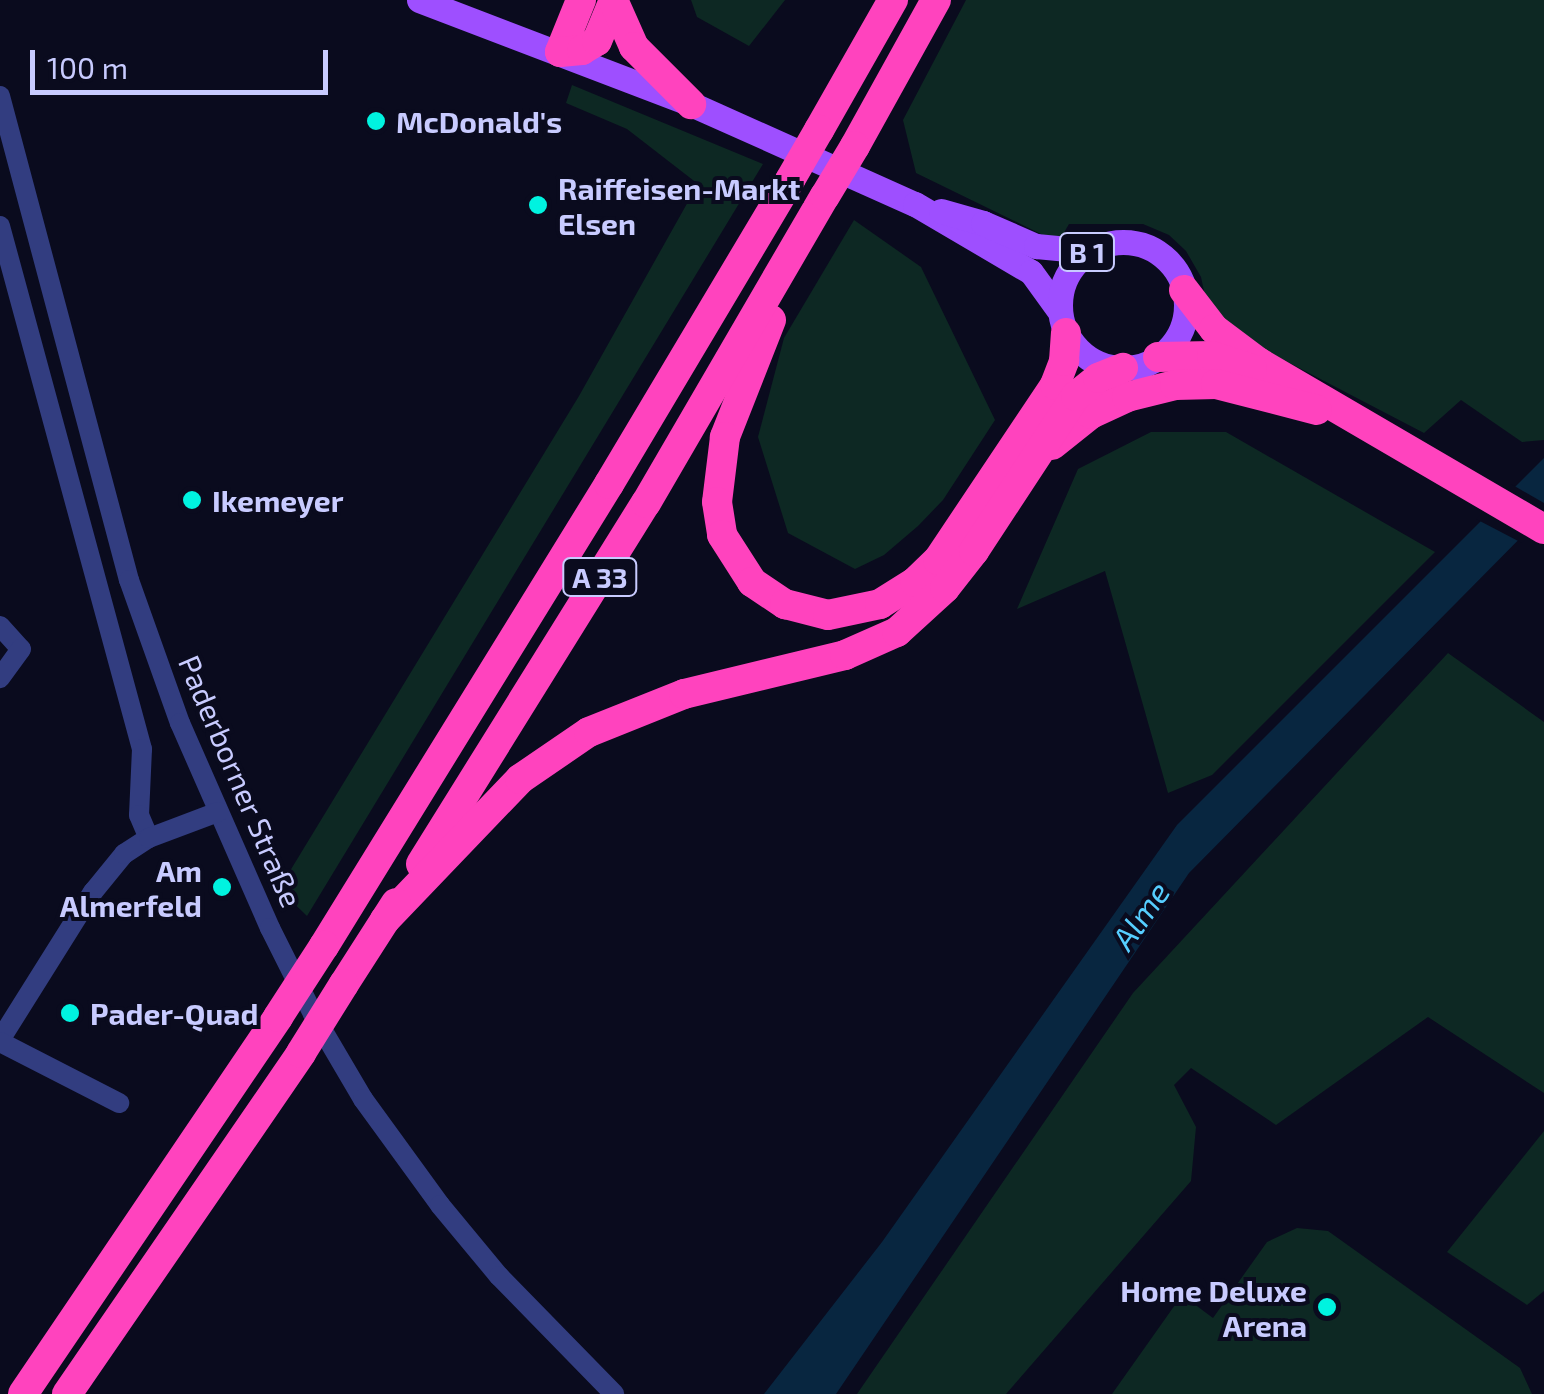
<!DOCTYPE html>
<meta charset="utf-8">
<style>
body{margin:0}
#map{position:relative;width:1544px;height:1394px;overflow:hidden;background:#0a0b1e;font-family:"Exo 2",sans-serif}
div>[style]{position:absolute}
.green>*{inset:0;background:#0d2823}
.water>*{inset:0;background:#082640}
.pier>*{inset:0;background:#0a0b1e}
.minor>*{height:20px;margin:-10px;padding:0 10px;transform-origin:10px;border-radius:10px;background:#323d80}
.major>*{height:25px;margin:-12.5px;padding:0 12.5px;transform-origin:12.5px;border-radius:12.5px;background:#9e4fff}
.major>.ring{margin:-12.5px;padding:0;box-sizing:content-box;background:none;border:25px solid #9e4fff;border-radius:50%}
.highway>*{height:30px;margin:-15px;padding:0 15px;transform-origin:15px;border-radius:15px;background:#ff43be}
.highway-bridge>*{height:30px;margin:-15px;padding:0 15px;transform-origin:15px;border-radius:15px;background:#ff43be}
.dots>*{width:28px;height:28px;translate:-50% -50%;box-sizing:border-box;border:5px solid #0a0b1e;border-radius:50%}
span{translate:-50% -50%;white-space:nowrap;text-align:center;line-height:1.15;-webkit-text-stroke:8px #0a0b1e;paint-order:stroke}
.shield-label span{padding:2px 8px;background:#0a0b1e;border:2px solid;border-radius:8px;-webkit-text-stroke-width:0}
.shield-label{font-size:28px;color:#c8cbff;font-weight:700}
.poi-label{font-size:30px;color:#c8cbff;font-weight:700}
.left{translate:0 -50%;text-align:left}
.right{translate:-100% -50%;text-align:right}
.street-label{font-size:30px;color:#c8cbff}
.water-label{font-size:32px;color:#56ceff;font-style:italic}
.scale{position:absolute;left:30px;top:50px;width:298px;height:45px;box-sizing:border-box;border:5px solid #c8cbff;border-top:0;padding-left:12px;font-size:30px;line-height:35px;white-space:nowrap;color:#c8cbff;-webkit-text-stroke:8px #0a0b1e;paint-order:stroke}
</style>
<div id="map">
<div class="green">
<div style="clip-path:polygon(691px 0,785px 0,749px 46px,697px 17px)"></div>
<div style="clip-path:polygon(966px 0,1544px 0,1544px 440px,1522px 442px,1461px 400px,1424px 433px,1257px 346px,1207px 305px,1201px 277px,1186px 251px,1169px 235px,1143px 224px,1069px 224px,1062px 236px,1045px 236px,916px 173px,903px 120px)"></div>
<div style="clip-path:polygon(572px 85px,763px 164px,307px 916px,279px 889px,579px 396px,698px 184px,627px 129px,566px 103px)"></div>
<div style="clip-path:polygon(854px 220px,921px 267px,995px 420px,943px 500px,918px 526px,884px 555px,855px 569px,788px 533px,758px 437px,784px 338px)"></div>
<div style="clip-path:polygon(1151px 432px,1226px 432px,1435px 552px,1212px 775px,1168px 793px,1105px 571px,1017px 609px,1078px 469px)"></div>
<div style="clip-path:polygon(1448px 653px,1544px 722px,1544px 1093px,1428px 1017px,1276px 1125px,1191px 1068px,1174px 1085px,1196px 1127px,1191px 1181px,1006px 1394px,857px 1394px,1133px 993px)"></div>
<div style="clip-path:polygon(1544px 1131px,1544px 1291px,1527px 1305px,1447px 1252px)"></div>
<div style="clip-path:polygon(1297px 1228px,1328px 1231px,1520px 1368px,1532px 1394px,1112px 1394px,1182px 1295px,1213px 1318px,1267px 1242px)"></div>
</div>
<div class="water">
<div style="clip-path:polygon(1544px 458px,1544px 514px,1189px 873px,836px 1394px,764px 1394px,882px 1242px,1177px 825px)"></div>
</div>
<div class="pier">
<div style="clip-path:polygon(1511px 484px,1544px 503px,1544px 521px,1522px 543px,1476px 519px)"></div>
</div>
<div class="minor">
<div style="left:0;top:96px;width:501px;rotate:75.08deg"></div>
<div style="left:129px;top:580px;width:152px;rotate:70.4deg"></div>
<div style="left:180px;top:723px;width:224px;rotate:66.3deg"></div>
<div style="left:270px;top:928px;width:96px;rotate:63.4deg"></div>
<div style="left:313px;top:1014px;width:99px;rotate:59.5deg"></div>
<div style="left:363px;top:1099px;width:131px;rotate:54deg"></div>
<div style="left:440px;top:1205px;width:92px;rotate:50.3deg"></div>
<div style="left:499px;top:1276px;width:165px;rotate:45.7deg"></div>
<div style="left:0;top:226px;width:542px;rotate:74.81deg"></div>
<div style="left:142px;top:749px;width:66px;rotate:92.6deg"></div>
<div style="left:139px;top:815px;width:25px;rotate:67deg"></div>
<div style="left:0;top:626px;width:31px;rotate:48deg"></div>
<div style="left:21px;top:649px;width:36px;rotate:126deg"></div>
<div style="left:0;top:1040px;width:175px;rotate:-57.9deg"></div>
<div style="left:93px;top:892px;width:49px;rotate:-50.8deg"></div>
<div style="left:124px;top:854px;width:30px;rotate:-33deg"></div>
<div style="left:149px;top:838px;width:74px;rotate:-20.6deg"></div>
<div style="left:0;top:1042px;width:134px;rotate:27.1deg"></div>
</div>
<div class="major">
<div style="left:419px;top:0;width:291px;rotate:20.9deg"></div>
<div style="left:691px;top:104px;width:245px;rotate:24.1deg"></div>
<div style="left:915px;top:204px;width:134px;rotate:30.4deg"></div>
<div style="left:1031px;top:272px;width:49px;rotate:54.1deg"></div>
<div style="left:941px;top:211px;width:44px;rotate:15.9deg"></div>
<div style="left:983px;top:223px;width:58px;rotate:23.5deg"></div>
<div style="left:1036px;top:246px;width:53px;rotate:5.4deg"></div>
<div class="ring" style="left:1060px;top:242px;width:101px;height:101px"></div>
</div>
<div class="highway">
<div style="left:581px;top:0;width:56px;rotate:112deg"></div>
<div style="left:560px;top:52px;width:22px;rotate:-5deg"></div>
<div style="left:582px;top:50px;width:17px;rotate:-31deg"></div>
<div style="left:597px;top:41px;width:44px;rotate:-67.5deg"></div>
<div style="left:614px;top:2px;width:49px;rotate:66deg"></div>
<div style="left:634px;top:47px;width:81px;rotate:45deg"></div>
<div style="left:819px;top:130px;width:150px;rotate:-60.4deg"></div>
<div style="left:855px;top:146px;width:167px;rotate:-61deg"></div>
<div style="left:1184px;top:290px;width:49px;rotate:52.4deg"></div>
<div style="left:1214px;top:329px;width:55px;rotate:36.9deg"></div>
<div style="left:1258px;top:362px;width:331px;rotate:30.3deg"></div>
<div style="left:771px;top:320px;width:126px;rotate:111.5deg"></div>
<div style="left:725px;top:437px;width:65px;rotate:97deg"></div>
<div style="left:717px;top:502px;width:33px;rotate:81deg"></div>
<div style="left:722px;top:535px;width:56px;rotate:57.4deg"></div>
<div style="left:752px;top:582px;width:40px;rotate:34deg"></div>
<div style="left:785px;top:604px;width:44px;rotate:14.3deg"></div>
<div style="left:828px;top:615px;width:53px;rotate:-11.9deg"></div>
<div style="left:880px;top:604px;width:41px;rotate:-32.2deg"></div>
<div style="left:915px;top:582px;width:32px;rotate:-44deg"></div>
<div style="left:938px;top:560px;width:211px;rotate:-56.2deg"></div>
<div style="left:1055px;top:385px;width:26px;rotate:-69deg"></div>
<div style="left:1064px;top:361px;width:28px;rotate:-86deg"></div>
<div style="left:1158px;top:357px;width:54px;rotate:-1.1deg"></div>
<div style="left:1212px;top:356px;width:42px;rotate:18deg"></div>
<div style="left:1052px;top:445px;width:50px;rotate:-38.5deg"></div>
<div style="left:1091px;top:414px;width:40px;rotate:-25deg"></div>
<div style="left:1127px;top:397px;width:49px;rotate:-14deg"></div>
<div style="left:1175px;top:385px;width:41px;rotate:-1.4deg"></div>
<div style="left:1216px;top:384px;width:104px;rotate:14.4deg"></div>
<div style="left:421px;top:864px;width:425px;rotate:-58.1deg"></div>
<div style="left:646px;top:503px;width:355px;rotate:-59.8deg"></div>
<div style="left:385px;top:920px;width:195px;rotate:-46.2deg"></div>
<div style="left:520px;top:779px;width:83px;rotate:-34.3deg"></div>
<div style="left:589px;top:732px;width:102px;rotate:-21.8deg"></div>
<div style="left:684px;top:694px;width:166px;rotate:-13.6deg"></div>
<div style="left:845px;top:655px;width:57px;rotate:-23.9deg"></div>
<div style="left:897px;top:632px;width:65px;rotate:-42.5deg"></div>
<div style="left:945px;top:588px;width:47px;rotate:-51.9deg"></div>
<div style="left:974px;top:551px;width:186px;rotate:-56.7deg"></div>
<div style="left:1076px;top:396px;width:28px;rotate:-39deg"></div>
<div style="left:1098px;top:378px;width:27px;rotate:-22deg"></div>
<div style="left:324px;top:946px;width:543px;rotate:-58.33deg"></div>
<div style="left:609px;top:484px;width:354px;rotate:-59.2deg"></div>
<div style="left:344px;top:984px;width:96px;rotate:-57.3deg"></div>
<div style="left:23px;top:1394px;width:455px;rotate:-55.9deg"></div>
<div style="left:67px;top:1394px;width:414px;rotate:-55.5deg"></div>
</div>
<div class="highway-bridge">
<div style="left:790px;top:180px;width:58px;rotate:-59.9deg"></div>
<div style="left:825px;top:196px;width:58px;rotate:-59deg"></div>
<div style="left:278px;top:1017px;width:85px;rotate:-57.1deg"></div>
<div style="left:301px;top:1053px;width:81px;rotate:-58.1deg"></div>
</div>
<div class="dots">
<div style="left:376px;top:121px;background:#00f3e0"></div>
<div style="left:538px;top:205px;background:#00f3e0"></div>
<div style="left:192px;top:500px;background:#00f3e0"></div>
<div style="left:222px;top:887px;background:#00f3e0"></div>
<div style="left:70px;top:1013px;background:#00f3e0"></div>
<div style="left:1327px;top:1307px;background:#00f3e0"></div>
</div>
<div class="shield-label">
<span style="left:1087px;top:252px">B 1</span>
<span style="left:600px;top:577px">A 33</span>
</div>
<div class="poi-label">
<span class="left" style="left:396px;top:121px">McDonald's</span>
<span class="left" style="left:558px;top:205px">Raiffeisen-Markt<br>Elsen</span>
<span class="left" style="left:212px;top:500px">Ikemeyer</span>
<span class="right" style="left:202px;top:887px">Am<br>Almerfeld</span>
<span class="left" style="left:90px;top:1013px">Pader-Quad</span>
<span class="right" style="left:1307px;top:1307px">Home Deluxe<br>Arena</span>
</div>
<div class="street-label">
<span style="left:241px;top:781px;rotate:67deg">Paderborner Straße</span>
</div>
<div class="water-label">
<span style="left:1140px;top:915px;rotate:-55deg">Alme</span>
</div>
<div class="scale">100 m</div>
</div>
